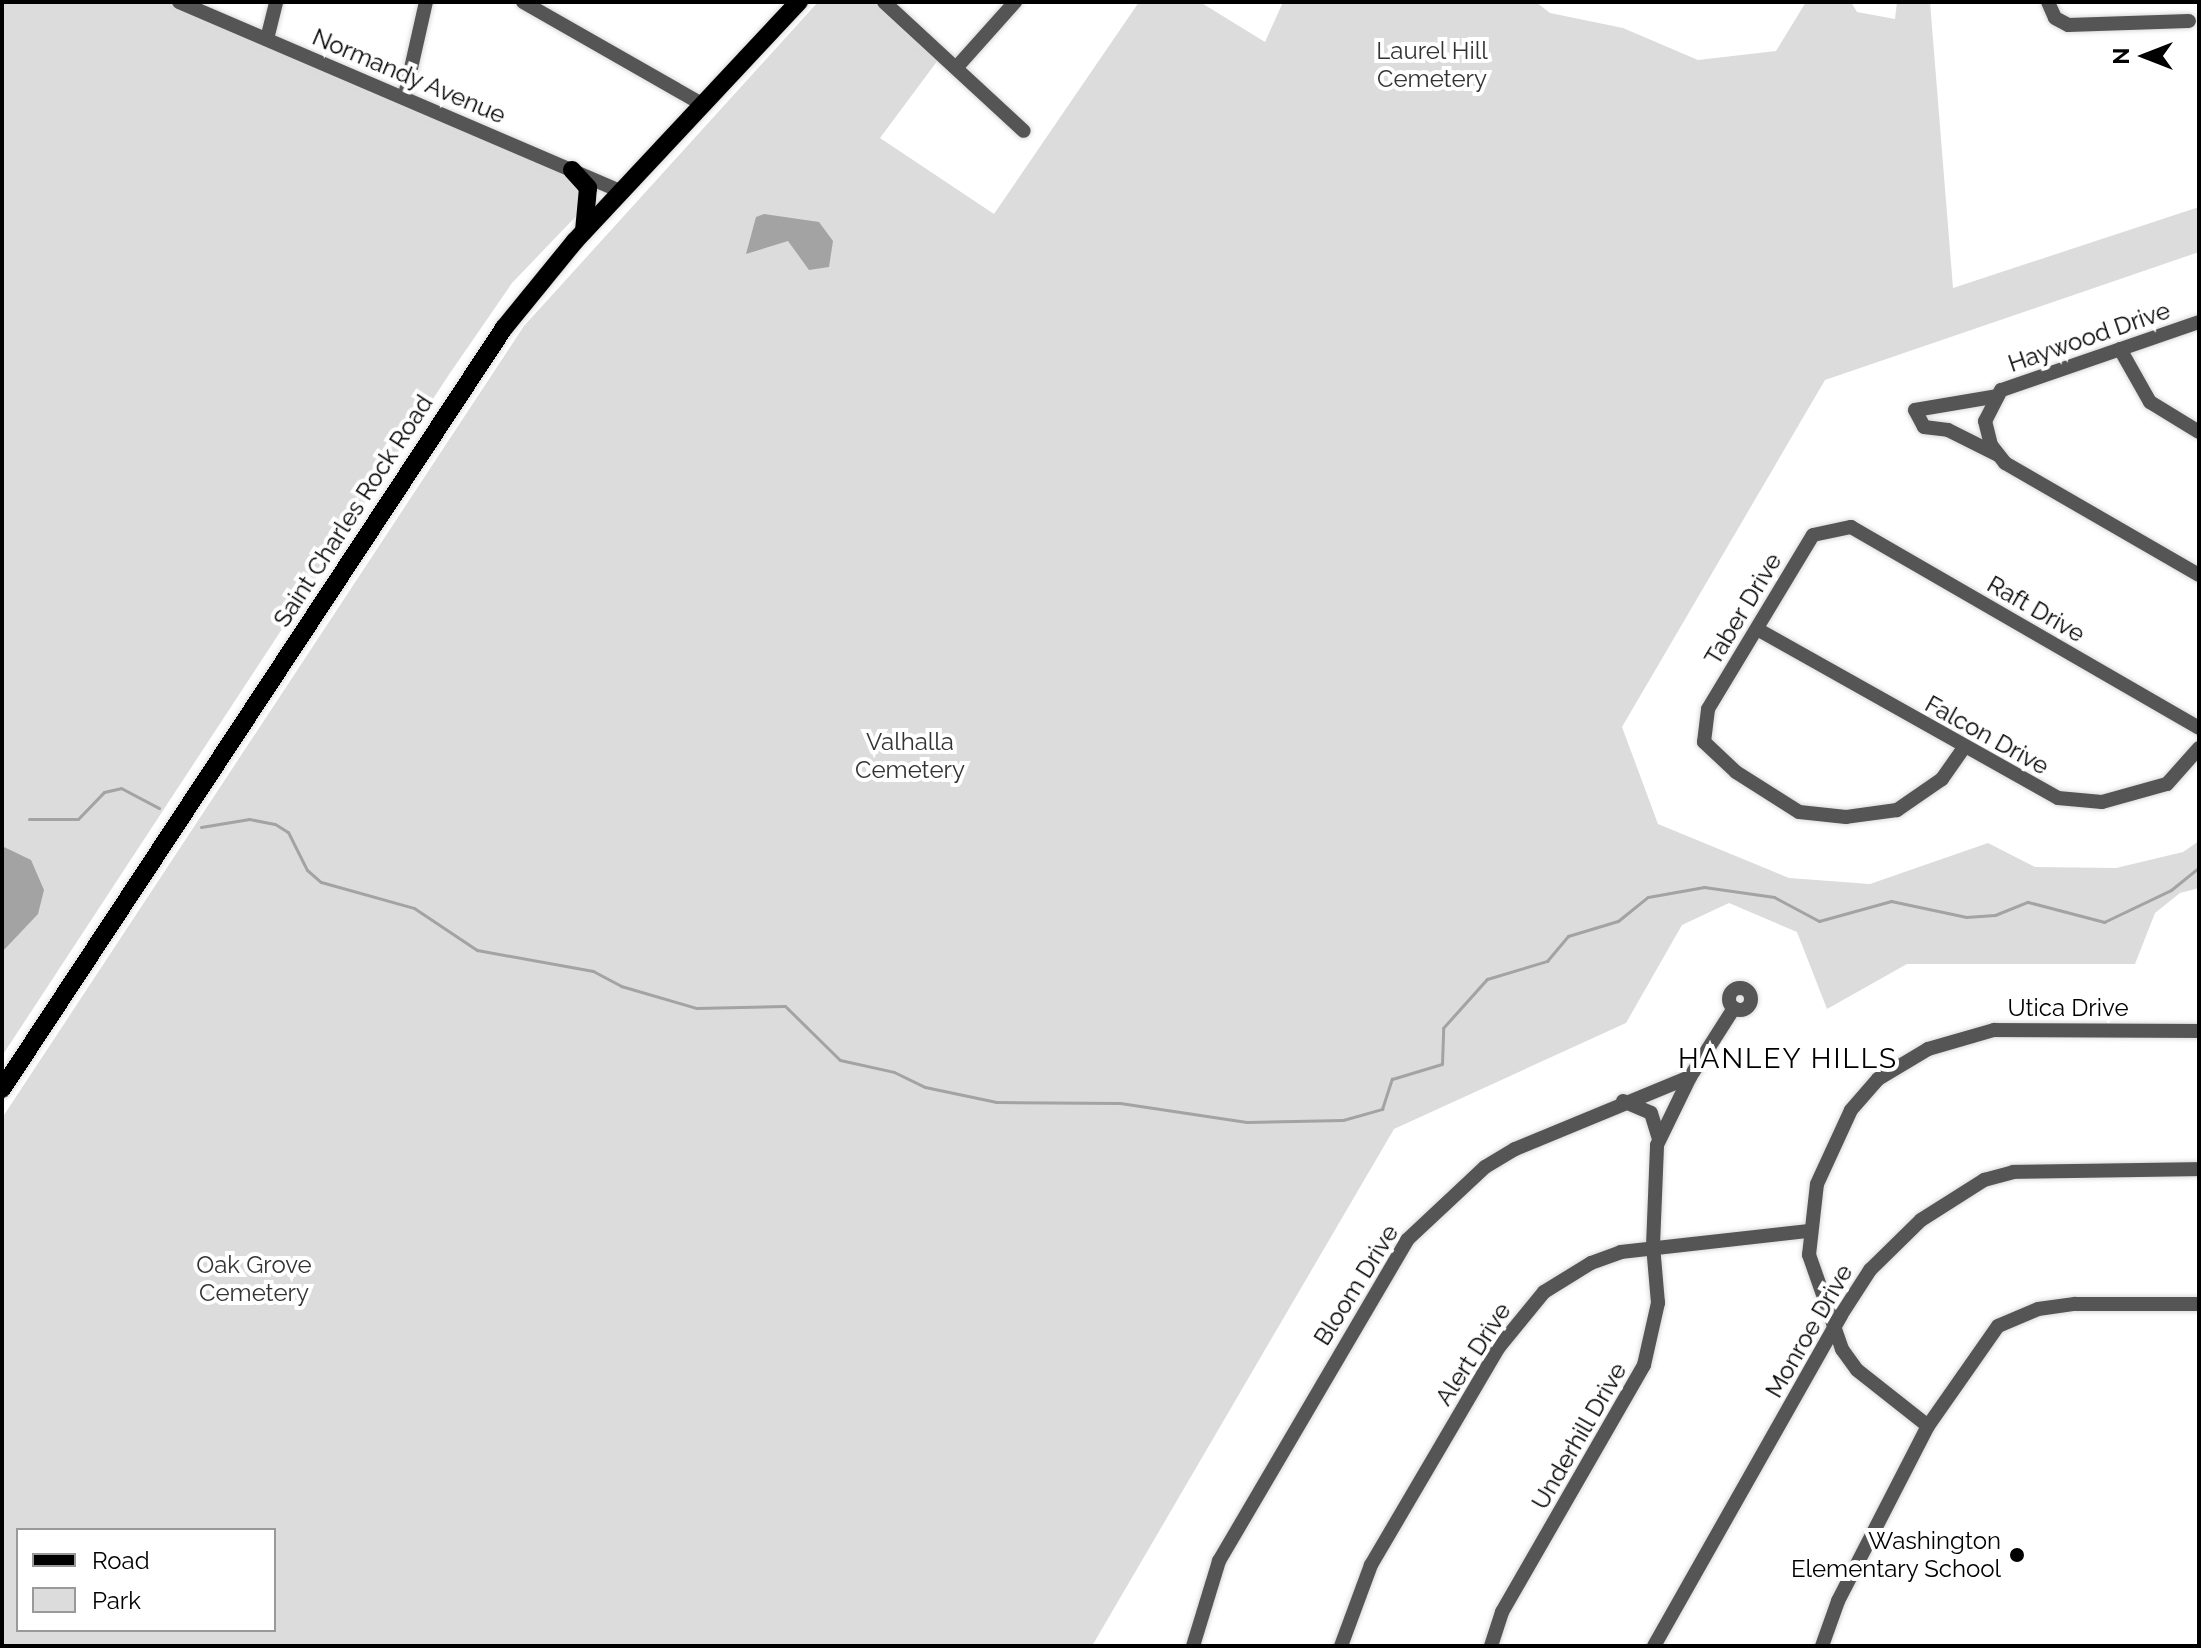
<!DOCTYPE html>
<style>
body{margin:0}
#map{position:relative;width:2201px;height:1648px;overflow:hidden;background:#fff;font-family:Raleway,sans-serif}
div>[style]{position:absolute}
.green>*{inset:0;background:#dcdcdc}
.water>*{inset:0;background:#a3a3a3}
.stream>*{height:3px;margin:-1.5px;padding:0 1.5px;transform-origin:1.5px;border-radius:1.5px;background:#a3a3a3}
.roads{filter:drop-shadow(0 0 2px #dbdbdb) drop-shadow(0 0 2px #dbdbdb)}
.minor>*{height:14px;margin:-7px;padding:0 7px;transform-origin:7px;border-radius:7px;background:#555}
.minor>.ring{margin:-7px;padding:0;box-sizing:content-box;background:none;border:14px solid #555;border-radius:50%}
.major>*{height:18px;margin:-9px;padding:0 9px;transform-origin:9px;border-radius:9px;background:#000}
.dots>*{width:22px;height:22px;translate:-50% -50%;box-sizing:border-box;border:4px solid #fff;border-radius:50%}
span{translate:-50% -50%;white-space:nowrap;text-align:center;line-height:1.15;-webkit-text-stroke:8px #fff;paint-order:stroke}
.park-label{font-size:24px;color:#333}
.street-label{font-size:24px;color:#000}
.poi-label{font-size:24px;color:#000}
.right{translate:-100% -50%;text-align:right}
.quarter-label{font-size:28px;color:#000;letter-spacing:2px}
.frame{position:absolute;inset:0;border:4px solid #000;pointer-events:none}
.legend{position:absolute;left:16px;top:1528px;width:260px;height:104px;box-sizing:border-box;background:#fff;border:2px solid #999;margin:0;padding:10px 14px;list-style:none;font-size:24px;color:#000}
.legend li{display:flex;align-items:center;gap:16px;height:40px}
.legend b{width:40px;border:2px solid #999}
.north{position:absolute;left:2105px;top:16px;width:80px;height:80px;-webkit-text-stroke:6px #fff;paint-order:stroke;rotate:270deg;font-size:22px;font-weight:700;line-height:32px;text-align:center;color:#000}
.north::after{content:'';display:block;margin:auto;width:28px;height:36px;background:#000;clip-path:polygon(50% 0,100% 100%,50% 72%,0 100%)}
</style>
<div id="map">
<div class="green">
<div style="clip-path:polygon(2px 2px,170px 2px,572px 178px,580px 183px,583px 209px,512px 283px,448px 376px,2px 1056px)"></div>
<div style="clip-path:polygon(evenodd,818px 2px,877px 2px,938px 60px,880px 138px,994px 214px,1139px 2px,1200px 2px,1265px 42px,1283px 2px,1536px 2px,1550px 13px,1623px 28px,1698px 60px,1776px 51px,1806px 2px,1851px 2px,1857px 12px,1895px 19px,1897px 2px,1930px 2px,1953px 288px,2199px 207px,2199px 252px,1825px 380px,1622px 727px,1658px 824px,1789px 878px,1870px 884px,1988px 843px,2035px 867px,2116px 868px,2183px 852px,2199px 841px,2199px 888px,2180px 893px,2155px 913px,2135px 964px,1907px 964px,1827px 1009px,1797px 932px,1729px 903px,1682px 925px,1626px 1023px,1394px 1129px,1092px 1646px,2px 1646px,2px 1118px,524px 326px,818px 2px,18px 1530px,274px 1530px,274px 1630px,18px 1630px,18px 1530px)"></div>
</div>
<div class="water">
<div style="clip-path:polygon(764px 214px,819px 222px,833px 241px,829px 267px,809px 270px,788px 241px,746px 254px,756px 217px)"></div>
<div style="clip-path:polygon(2px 846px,31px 860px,44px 890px,38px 914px,2px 952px)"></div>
</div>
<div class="stream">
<div style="left:29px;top:819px;width:49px"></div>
<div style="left:78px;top:819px;width:37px;rotate:-46deg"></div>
<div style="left:104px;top:792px;width:17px;rotate:-13deg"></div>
<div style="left:121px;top:788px;width:43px;rotate:27.8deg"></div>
<div style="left:201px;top:827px;width:49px;rotate:-9.5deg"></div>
<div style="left:249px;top:819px;width:26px;rotate:11deg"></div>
<div style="left:275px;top:824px;width:15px;rotate:32deg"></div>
<div style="left:288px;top:832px;width:42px;rotate:63.4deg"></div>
<div style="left:307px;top:870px;width:18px;rotate:41deg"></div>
<div style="left:321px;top:882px;width:97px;rotate:15.6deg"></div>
<div style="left:414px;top:908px;width:76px;rotate:33.7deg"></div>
<div style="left:477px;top:950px;width:118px;rotate:10.3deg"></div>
<div style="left:593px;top:971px;width:32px;rotate:28deg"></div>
<div style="left:621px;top:986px;width:78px;rotate:16.3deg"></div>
<div style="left:696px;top:1008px;width:89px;rotate:-1.3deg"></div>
<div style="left:785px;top:1006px;width:77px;rotate:44.5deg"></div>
<div style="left:840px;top:1060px;width:55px;rotate:12.5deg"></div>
<div style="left:894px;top:1072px;width:34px;rotate:26deg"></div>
<div style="left:925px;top:1087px;width:73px;rotate:11.9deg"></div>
<div style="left:996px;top:1102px;width:124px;rotate:0.5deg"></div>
<div style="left:1120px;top:1103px;width:128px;rotate:8.5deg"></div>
<div style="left:1247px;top:1122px;width:96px;rotate:-1.2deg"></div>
<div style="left:1343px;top:1120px;width:41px;rotate:-15.8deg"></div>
<div style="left:1382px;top:1109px;width:32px;rotate:-72deg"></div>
<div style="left:1392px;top:1079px;width:52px;rotate:-16.7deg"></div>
<div style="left:1442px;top:1064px;width:36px;rotate:-88deg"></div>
<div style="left:1443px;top:1028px;width:66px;rotate:-48.1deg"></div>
<div style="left:1487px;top:979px;width:63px;rotate:-16.7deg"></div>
<div style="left:1547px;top:961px;width:33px;rotate:-50deg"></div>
<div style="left:1568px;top:936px;width:52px;rotate:-16.7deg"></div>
<div style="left:1618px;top:921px;width:38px;rotate:-39deg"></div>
<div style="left:1648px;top:897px;width:57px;rotate:-10.1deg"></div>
<div style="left:1704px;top:887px;width:71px;rotate:8.1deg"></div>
<div style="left:1774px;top:897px;width:51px;rotate:28.1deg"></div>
<div style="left:1819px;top:921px;width:75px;rotate:-15.5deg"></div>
<div style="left:1891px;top:901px;width:77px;rotate:12deg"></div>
<div style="left:1966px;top:917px;width:29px;rotate:-4deg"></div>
<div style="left:1995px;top:915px;width:35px;rotate:-22deg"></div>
<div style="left:2028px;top:902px;width:79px;rotate:14.7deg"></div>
<div style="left:2104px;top:922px;width:74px;rotate:-25.5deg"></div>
<div style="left:2171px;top:890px;width:36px;rotate:-39deg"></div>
</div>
<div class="roads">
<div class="minor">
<div style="left:179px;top:2px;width:482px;rotate:23.2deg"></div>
<div style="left:523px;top:2px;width:206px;rotate:29.7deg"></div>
<div style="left:884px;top:2px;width:190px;rotate:42.7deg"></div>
<div style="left:2048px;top:2px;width:17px;rotate:66deg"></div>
<div style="left:2055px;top:18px;width:15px;rotate:28deg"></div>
<div style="left:2068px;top:25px;width:121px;rotate:-1.9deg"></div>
<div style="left:267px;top:39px;width:38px;rotate:-76deg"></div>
<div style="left:956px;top:68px;width:89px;rotate:-48.2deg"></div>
<div style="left:405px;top:95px;width:95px;rotate:-77.3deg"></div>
<div style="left:2199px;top:322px;width:209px;rotate:161deg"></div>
<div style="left:2001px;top:390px;width:35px;rotate:117deg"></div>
<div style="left:1985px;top:421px;width:25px;rotate:76deg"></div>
<div style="left:1991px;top:445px;width:23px;rotate:52deg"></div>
<div style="left:2005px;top:463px;width:224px;rotate:30deg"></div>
<div style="left:2120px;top:349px;width:61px;rotate:60.5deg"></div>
<div style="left:2150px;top:402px;width:57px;rotate:31.5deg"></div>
<div style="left:1998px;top:396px;width:84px;rotate:170.4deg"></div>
<div style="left:1915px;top:410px;width:19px;rotate:62deg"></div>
<div style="left:1924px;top:427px;width:24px;rotate:7deg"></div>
<div style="left:1948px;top:430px;width:56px;rotate:26.6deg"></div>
<div style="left:1757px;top:629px;width:345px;rotate:29.3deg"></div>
<div style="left:2058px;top:798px;width:44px;rotate:5.2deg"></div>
<div style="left:2102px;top:802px;width:67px;rotate:-15.5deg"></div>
<div style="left:2167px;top:784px;width:48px;rotate:-48.4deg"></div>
<div style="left:1963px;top:749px;width:37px;rotate:125deg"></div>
<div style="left:1942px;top:779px;width:55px;rotate:145.4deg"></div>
<div style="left:1897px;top:810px;width:51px;rotate:172.2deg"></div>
<div style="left:1846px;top:817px;width:47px;rotate:-173.9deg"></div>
<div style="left:1799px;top:812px;width:75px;rotate:-147.6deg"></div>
<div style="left:1736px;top:772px;width:44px;rotate:-136.8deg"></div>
<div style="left:1704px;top:742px;width:33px;rotate:-83deg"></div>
<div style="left:1708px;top:709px;width:203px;rotate:-58.9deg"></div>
<div style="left:1813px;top:535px;width:39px;rotate:-12deg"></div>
<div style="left:1851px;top:527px;width:402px;rotate:30deg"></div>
<div class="ring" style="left:1729px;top:988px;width:8px;height:8px"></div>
<div style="left:1623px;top:1101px;width:30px;rotate:23deg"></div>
<div style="left:1651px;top:1113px;width:27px;rotate:73deg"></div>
<div style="left:1928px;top:1426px;width:90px;rotate:-141.7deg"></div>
<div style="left:1857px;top:1370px;width:26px;rotate:-126deg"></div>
<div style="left:1842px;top:1349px;width:100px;rotate:-109.3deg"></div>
<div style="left:1809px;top:1255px;width:71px;rotate:-83.6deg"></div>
<div style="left:1817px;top:1184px;width:81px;rotate:-65.3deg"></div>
<div style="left:1851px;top:1110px;width:41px;rotate:-48.9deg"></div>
<div style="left:1878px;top:1079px;width:58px;rotate:-31deg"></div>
<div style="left:1928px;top:1049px;width:69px;rotate:-16.1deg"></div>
<div style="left:1994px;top:1030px;width:205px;rotate:0.3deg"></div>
<div style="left:1193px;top:1646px;width:89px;rotate:-73deg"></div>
<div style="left:1219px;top:1561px;width:372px;rotate:-59.6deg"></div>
<div style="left:1407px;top:1240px;width:107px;rotate:-43.1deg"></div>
<div style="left:1485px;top:1167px;width:35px;rotate:-31deg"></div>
<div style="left:1515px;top:1149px;width:189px;rotate:-22.4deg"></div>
<div style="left:1341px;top:1646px;width:86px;rotate:-69.7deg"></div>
<div style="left:1371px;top:1565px;width:253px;rotate:-59.6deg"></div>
<div style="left:1499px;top:1347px;width:71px;rotate:-50.7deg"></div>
<div style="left:1544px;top:1292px;width:55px;rotate:-31.7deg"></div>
<div style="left:1591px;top:1263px;width:32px;rotate:-20deg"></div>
<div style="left:1621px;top:1252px;width:189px;rotate:-6.4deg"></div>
<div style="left:1491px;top:1646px;width:36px;rotate:-72deg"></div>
<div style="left:1502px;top:1612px;width:285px;rotate:-60.1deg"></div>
<div style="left:1644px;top:1365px;width:64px;rotate:-77.3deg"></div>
<div style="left:1658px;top:1303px;width:57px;rotate:-95deg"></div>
<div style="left:1653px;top:1246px;width:101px;rotate:-87.7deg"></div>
<div style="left:1657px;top:1145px;width:76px;rotate:-64.1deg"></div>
<div style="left:1690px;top:1077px;width:82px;rotate:-57.5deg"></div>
<div style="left:1654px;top:1646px;width:380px;rotate:-60.5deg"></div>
<div style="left:1841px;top:1315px;width:54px;rotate:-57.2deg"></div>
<div style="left:1870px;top:1270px;width:71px;rotate:-44.4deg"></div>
<div style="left:1921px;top:1220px;width:75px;rotate:-32.4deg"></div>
<div style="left:1984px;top:1180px;width:30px;rotate:-15deg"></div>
<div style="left:2013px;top:1172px;width:186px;rotate:-0.9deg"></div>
<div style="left:1822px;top:1646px;width:48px;rotate:-70.4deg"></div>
<div style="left:1838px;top:1601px;width:197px;rotate:-62.8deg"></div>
<div style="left:1928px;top:1426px;width:122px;rotate:-55deg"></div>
<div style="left:1998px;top:1326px;width:43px;rotate:-23deg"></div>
<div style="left:2038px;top:1309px;width:37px;rotate:-8deg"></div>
<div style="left:2075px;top:1304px;width:124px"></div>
</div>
<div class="major">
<div style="left:572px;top:170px;width:24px;rotate:48deg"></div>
<div style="left:588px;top:188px;width:43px;rotate:95.3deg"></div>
<div style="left:2px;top:1089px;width:912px;rotate:-56.59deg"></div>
<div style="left:504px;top:328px;width:112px;rotate:-50.8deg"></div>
<div style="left:575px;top:241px;width:328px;rotate:-46.9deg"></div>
</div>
</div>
<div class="dots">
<div style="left:2017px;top:1555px;background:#000"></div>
</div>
<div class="park-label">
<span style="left:1432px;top:65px">Laurel Hill<br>Cemetery</span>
<span style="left:910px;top:756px">Valhalla<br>Cemetery</span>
<span style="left:254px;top:1279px">Oak Grove<br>Cemetery</span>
</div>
<div class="street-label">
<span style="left:409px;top:76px;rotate:23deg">Normandy Avenue</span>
<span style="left:2089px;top:337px;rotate:-19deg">Haywood Drive</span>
<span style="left:353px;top:511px;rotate:-57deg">Saint Charles Rock Road</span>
<span style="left:1743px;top:609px;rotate:-59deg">Taber Drive</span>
<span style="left:2036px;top:609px;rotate:30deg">Raft Drive</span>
<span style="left:1987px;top:735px;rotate:29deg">Falcon Drive</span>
<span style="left:2068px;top:1008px">Utica Drive</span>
<span style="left:1356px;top:1285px;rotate:-58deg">Bloom Drive</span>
<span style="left:1809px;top:1331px;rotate:-60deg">Monroe Drive</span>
<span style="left:1473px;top:1354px;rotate:-57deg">Alert Drive</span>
<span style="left:1579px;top:1436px;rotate:-60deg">Underhill Drive</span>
</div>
<div class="poi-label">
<span class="right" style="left:2001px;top:1555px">Washington<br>Elementary School</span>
</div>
<div class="quarter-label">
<span style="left:1788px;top:1059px">HANLEY HILLS</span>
</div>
<div class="frame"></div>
<ul class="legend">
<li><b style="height:10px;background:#000"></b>Road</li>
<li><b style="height:22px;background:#dcdcdc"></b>Park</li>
</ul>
<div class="north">N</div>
</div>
